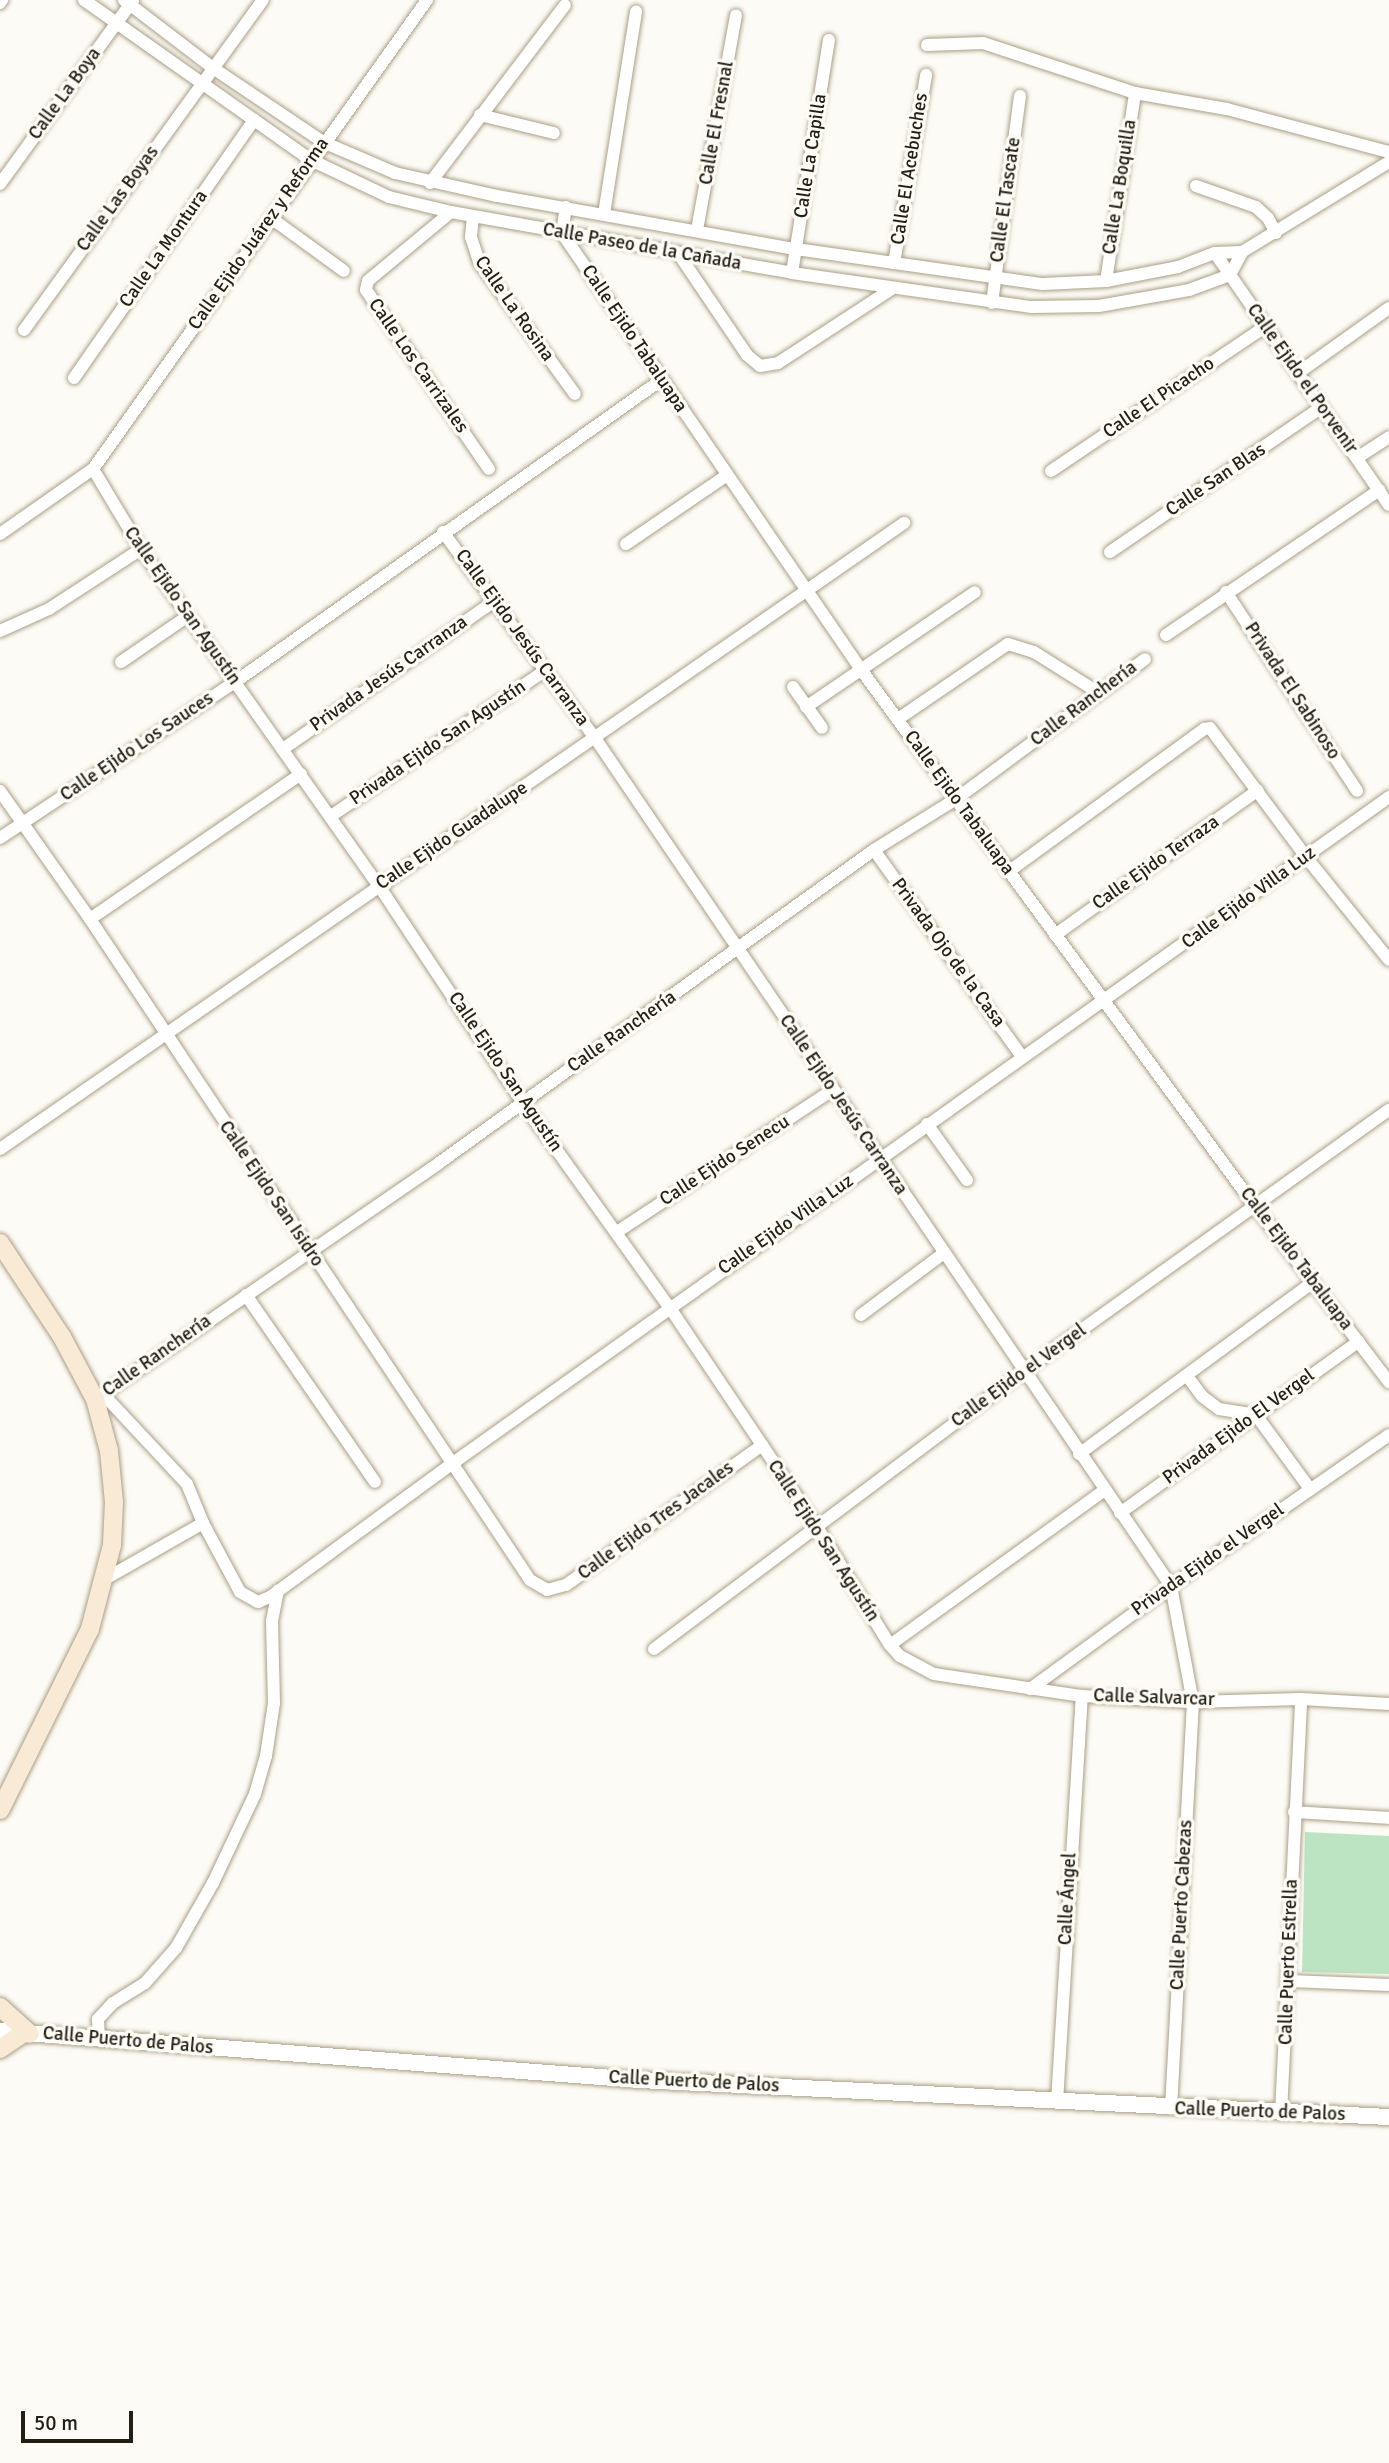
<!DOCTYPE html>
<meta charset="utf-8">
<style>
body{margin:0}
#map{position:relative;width:1389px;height:2463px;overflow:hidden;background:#fdfbf5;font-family:Signika,sans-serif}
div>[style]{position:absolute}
.green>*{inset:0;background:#bde4c2}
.roads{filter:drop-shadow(0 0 2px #aa9f85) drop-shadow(0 0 2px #aa9f85)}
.minor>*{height:12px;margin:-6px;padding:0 6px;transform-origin:6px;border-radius:6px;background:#fff}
.tertiary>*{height:16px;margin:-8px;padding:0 8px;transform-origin:8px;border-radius:8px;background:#fff}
.secondary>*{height:18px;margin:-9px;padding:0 9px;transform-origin:9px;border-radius:9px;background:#f9ead6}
span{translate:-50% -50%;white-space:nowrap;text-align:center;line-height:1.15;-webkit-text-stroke:7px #fdfbf5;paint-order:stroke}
.street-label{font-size:19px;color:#231f14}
.scale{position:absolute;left:21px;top:2411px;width:112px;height:32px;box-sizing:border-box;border:4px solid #231f14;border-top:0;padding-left:9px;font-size:21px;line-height:24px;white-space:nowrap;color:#231f14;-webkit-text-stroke:5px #fdfbf5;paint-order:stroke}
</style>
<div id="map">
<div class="green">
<div style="clip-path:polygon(1305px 1832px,1389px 1836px,1389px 1974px,1302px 1972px)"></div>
</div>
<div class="roads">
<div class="minor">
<div style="left:84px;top:0;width:278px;rotate:35.2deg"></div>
<div style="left:311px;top:160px;width:86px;rotate:25.4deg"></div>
<div style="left:389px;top:197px;width:64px;rotate:13.6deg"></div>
<div style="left:451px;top:212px;width:346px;rotate:10.1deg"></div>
<div style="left:792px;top:273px;width:242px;rotate:8.1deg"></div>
<div style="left:1032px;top:307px;width:67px;rotate:-0.9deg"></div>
<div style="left:1099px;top:306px;width:91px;rotate:-10.1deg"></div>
<div style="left:1189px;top:290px;width:44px;rotate:-20.1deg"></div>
<div style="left:1230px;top:275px;width:26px;rotate:-62deg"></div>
<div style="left:124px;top:0;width:112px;rotate:37.4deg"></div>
<div style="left:213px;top:68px;width:133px;rotate:33.9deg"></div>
<div style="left:323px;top:142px;width:78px;rotate:23.3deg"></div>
<div style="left:395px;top:173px;width:105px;rotate:12.7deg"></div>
<div style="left:497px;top:196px;width:304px;rotate:10.1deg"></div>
<div style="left:796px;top:249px;width:249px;rotate:8.1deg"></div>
<div style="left:1043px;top:284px;width:63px;rotate:-2.7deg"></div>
<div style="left:1106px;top:281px;width:73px;rotate:-11deg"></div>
<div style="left:1178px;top:267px;width:40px;rotate:-21deg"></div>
<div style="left:1215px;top:253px;width:27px;rotate:-2deg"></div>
<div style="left:1242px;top:252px;width:172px;rotate:-31.5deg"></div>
<div style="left:0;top:3px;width:4px;rotate:-56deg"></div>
<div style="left:927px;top:45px;width:56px;rotate:-2deg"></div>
<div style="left:983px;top:43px;width:160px;rotate:18.2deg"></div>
<div style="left:1135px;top:93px;width:93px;rotate:9.9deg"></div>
<div style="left:1227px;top:109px;width:168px;rotate:14.9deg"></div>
<div style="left:480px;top:115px;width:76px;rotate:13.7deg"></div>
<div style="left:430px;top:183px;width:223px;rotate:-52.8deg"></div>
<div style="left:0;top:184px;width:227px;rotate:-54.1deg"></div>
<div style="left:1196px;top:186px;width:64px;rotate:19.3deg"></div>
<div style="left:1256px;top:207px;width:16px;rotate:43deg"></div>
<div style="left:1268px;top:218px;width:17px;rotate:62deg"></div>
<div style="left:566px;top:207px;width:26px;rotate:99deg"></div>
<div style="left:562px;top:233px;width:531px;rotate:55.59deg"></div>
<div style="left:862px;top:671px;width:662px;rotate:53.72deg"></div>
<div style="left:1254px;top:1205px;width:223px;rotate:52.7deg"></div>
<div style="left:451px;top:212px;width:108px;rotate:140.3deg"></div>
<div style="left:368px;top:281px;width:9px;rotate:103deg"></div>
<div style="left:366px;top:290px;width:217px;rotate:55.5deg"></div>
<div style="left:604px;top:214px;width:205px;rotate:-81deg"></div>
<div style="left:473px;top:217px;width:20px;rotate:96deg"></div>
<div style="left:471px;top:237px;width:26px;rotate:72deg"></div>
<div style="left:479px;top:262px;width:163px;rotate:54deg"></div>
<div style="left:271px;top:218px;width:90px;rotate:36deg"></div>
<div style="left:697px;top:230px;width:218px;rotate:-79.7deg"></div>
<div style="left:678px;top:253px;width:123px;rotate:55.9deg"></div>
<div style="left:747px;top:355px;width:17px;rotate:40deg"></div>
<div style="left:760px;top:366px;width:18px;rotate:-9deg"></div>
<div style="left:778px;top:363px;width:137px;rotate:-33.1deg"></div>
<div style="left:1215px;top:253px;width:306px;rotate:55.4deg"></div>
<div style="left:894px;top:263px;width:191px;rotate:-80.3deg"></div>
<div style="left:792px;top:273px;width:236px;rotate:-81deg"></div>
<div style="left:1106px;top:281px;width:190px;rotate:-81.2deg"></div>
<div style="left:992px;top:303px;width:209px;rotate:-82.3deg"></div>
<div style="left:24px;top:330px;width:407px;rotate:-54.1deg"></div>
<div style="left:1298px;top:373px;width:112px;rotate:-35.5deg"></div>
<div style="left:74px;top:378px;width:315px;rotate:-55.1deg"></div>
<div style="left:1357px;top:458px;width:38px;rotate:-33deg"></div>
<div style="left:93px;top:469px;width:93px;rotate:59deg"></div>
<div style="left:141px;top:549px;width:413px;rotate:54.8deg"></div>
<div style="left:379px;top:886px;width:260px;rotate:56.4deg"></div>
<div style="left:523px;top:1103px;width:252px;rotate:54.4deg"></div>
<div style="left:670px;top:1308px;width:264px;rotate:56.1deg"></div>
<div style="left:817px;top:1527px;width:139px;rotate:58.3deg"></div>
<div style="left:890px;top:1645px;width:15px;rotate:48deg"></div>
<div style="left:900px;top:1656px;width:38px;rotate:28deg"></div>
<div style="left:934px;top:1674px;width:150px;rotate:8.5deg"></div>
<div style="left:1082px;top:1696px;width:111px;rotate:3.1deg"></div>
<div style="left:1193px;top:1702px;width:108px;rotate:-1.6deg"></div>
<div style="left:1301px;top:1699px;width:88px;rotate:3.3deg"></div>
<div style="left:1051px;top:471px;width:259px;rotate:-34deg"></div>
<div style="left:443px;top:532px;width:256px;rotate:53.6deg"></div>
<div style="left:595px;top:738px;width:1025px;rotate:55.81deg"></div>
<div style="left:1171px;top:1586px;width:118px;rotate:79.3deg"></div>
<div style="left:1193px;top:1702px;width:407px;rotate:93.1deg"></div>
<div style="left:0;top:534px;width:113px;rotate:-35deg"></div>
<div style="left:93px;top:469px;width:576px;rotate:-54.54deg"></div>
<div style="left:626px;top:544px;width:122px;rotate:-34.3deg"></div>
<div style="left:1110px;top:552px;width:257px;rotate:-34.4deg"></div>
<div style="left:1226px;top:592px;width:238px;rotate:56.6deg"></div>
<div style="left:0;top:631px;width:54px;rotate:-24.2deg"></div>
<div style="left:49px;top:609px;width:110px;rotate:-33.1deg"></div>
<div style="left:1166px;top:635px;width:258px;rotate:-34.2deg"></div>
<div style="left:121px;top:662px;width:81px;rotate:-34.5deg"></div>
<div style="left:793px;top:687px;width:50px;rotate:54.7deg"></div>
<div style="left:806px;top:707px;width:204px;rotate:-34.2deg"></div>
<div style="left:898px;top:719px;width:133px;rotate:-34.3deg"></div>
<div style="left:1008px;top:644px;width:27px;rotate:17deg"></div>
<div style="left:1034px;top:652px;width:77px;rotate:32.2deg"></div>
<div style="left:283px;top:749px;width:260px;rotate:-35deg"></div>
<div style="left:0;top:791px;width:156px;rotate:54.9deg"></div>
<div style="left:90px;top:919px;width:794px;rotate:56.35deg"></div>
<div style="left:530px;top:1580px;width:20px;rotate:30deg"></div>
<div style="left:547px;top:1590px;width:20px;rotate:-15deg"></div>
<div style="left:566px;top:1585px;width:241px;rotate:-35.5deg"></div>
<div style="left:331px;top:816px;width:260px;rotate:-34.2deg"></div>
<div style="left:0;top:838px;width:282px;rotate:-33.6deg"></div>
<div style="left:235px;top:682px;width:522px;rotate:-35.33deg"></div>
<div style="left:874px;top:850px;width:254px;rotate:54.4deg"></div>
<div style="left:1008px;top:872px;width:243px;rotate:-36.1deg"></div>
<div style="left:1204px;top:729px;width:6px;rotate:-9deg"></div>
<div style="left:1210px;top:728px;width:161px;rotate:53.3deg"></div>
<div style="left:1306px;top:857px;width:132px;rotate:51.1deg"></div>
<div style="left:90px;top:919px;width:256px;rotate:-34.5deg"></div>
<div style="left:1055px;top:935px;width:249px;rotate:-35.5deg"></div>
<div style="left:927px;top:1124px;width:69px;rotate:54.5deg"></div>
<div style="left:0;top:1149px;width:1100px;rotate:-34.7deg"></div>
<div style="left:617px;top:1232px;width:258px;rotate:-33.4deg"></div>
<div style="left:246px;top:1295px;width:227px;rotate:55.4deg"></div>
<div style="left:861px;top:1315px;width:104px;rotate:-36.8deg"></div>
<div style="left:1187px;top:1376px;width:26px;rotate:53deg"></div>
<div style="left:1203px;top:1397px;width:20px;rotate:37deg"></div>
<div style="left:1219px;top:1409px;width:37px;rotate:9deg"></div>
<div style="left:1256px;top:1415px;width:92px;rotate:53.9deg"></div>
<div style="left:103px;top:1394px;width:123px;rotate:47deg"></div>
<div style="left:187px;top:1484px;width:42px;rotate:67.7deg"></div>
<div style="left:203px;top:1523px;width:78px;rotate:61.8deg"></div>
<div style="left:240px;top:1592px;width:21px;rotate:29deg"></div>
<div style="left:258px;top:1602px;width:13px;rotate:-23deg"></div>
<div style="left:270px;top:1597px;width:227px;rotate:-36.2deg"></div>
<div style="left:453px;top:1463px;width:1149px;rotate:-35.43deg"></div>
<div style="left:96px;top:1399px;width:416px;rotate:-34.5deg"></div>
<div style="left:439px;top:1163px;width:536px;rotate:-35.74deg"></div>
<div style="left:874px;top:850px;width:97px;rotate:-31.9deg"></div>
<div style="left:956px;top:799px;width:235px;rotate:-36.5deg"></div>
<div style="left:1079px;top:1454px;width:290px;rotate:-36.3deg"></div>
<div style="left:1120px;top:1513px;width:294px;rotate:-35.7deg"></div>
<div style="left:105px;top:1579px;width:113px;rotate:-29.7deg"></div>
<div style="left:890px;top:1645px;width:265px;rotate:-35.8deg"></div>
<div style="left:654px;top:1649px;width:463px;rotate:-36.9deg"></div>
<div style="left:1024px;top:1371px;width:449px;rotate:-35.6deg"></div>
<div style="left:1030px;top:1689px;width:175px;rotate:-36.1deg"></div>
<div style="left:1171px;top:1586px;width:265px;rotate:-34.7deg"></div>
<div style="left:1294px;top:1812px;width:95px;rotate:3.6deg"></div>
<div style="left:1290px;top:1981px;width:99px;rotate:2.3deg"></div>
<div style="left:99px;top:2039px;width:20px;rotate:-93deg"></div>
<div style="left:98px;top:2019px;width:22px;rotate:-47deg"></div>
<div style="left:113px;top:2003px;width:38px;rotate:-32deg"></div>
<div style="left:145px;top:1983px;width:47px;rotate:-48.5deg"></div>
<div style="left:176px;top:1948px;width:75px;rotate:-60.4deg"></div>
<div style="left:213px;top:1883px;width:98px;rotate:-64.7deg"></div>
<div style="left:255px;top:1794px;width:40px;rotate:-74deg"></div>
<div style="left:266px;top:1756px;width:54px;rotate:-81.4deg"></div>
<div style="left:274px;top:1703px;width:82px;rotate:-91.4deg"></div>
<div style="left:272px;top:1621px;width:31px;rotate:-79deg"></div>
<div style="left:1057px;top:2102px;width:407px;rotate:-86.5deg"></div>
<div style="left:1281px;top:2113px;width:414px;rotate:-87.2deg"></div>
</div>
<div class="tertiary">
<div style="left:0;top:2031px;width:642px;rotate:4.38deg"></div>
<div style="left:640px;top:2080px;width:750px;rotate:2.83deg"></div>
</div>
<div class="secondary">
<div style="left:0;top:1243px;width:113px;rotate:56.6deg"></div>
<div style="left:62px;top:1337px;width:70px;rotate:62deg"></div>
<div style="left:95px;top:1399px;width:54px;rotate:74.9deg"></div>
<div style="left:109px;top:1451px;width:51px;rotate:84.4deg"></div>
<div style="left:114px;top:1502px;width:43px;rotate:92.7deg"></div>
<div style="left:112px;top:1545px;width:87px;rotate:104.7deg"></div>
<div style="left:90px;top:1629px;width:202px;rotate:116.4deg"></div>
<div style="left:0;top:2007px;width:40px;rotate:42deg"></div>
<div style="left:0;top:2049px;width:29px;rotate:-34deg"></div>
</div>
</div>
<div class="street-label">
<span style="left:65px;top:94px;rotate:-54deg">Calle La Boya</span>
<span style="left:717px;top:123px;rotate:-80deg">Calle El Fresnal</span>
<span style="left:811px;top:156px;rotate:-81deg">Calle La Capilla</span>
<span style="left:910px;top:169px;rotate:-81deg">Calle El Acebuches</span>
<span style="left:1120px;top:187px;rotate:-81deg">Calle La Boquilla</span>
<span style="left:118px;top:199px;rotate:-54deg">Calle Las Boyas</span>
<span style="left:1006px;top:200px;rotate:-82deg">Calle El Tascate</span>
<span style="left:259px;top:234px;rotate:-55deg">Calle Ejido Juárez y Reforma</span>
<span style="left:642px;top:247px;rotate:10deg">Calle Paseo de la Cañada</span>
<span style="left:164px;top:249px;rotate:-55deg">Calle La Montura</span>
<span style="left:514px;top:309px;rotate:55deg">Calle La Rosina</span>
<span style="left:634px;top:339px;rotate:56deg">Calle Ejido Tabaluapa</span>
<span style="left:418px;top:366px;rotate:55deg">Calle Los Carrizales</span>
<span style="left:1302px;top:379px;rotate:55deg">Calle Ejido el Porvenir</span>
<span style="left:1159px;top:398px;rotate:-34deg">Calle El Picacho</span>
<span style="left:1216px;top:480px;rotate:-34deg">Calle San Blas</span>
<span style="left:182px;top:606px;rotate:55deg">Calle Ejido San Agustín</span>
<span style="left:522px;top:638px;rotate:54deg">Calle Ejido Jesús Carranza</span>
<span style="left:389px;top:674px;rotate:-35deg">Privada Jesús Carranza</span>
<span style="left:1292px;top:691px;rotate:57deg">Privada El Sabinoso</span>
<span style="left:1084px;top:704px;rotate:-37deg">Calle Ranchería</span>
<span style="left:438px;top:743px;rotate:-34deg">Privada Ejido San Agustín</span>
<span style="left:137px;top:747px;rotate:-34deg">Calle Ejido Los Sauces</span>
<span style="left:959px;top:803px;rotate:54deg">Calle Ejido Tabaluapa</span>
<span style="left:452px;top:836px;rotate:-34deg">Calle Ejido Guadalupe</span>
<span style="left:1156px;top:863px;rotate:-35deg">Calle Ejido Terraza</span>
<span style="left:1249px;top:898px;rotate:-36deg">Calle Ejido Villa Luz</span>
<span style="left:948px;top:953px;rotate:54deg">Privada Ojo de la Casa</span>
<span style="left:622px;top:1032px;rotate:-35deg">Calle Ranchería</span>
<span style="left:505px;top:1072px;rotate:56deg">Calle Ejido San Agustín</span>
<span style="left:843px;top:1105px;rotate:56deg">Calle Ejido Jesús Carranza</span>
<span style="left:725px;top:1161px;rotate:-33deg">Calle Ejido Senecu</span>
<span style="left:271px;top:1194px;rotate:56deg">Calle Ejido San Isidro</span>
<span style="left:786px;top:1225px;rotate:-35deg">Calle Ejido Villa Luz</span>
<span style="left:1296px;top:1259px;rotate:53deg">Calle Ejido Tabaluapa</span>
<span style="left:157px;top:1356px;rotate:-35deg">Calle Ranchería</span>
<span style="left:1019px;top:1376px;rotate:-36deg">Calle Ejido el Vergel</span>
<span style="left:1239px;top:1427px;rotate:-36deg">Privada Ejido El Vergel</span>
<span style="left:656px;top:1521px;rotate:-36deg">Calle Ejido Tres Jacales</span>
<span style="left:823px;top:1541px;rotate:57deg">Calle Ejido San Agustín</span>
<span style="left:1208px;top:1560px;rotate:-35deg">Privada Ejido el Vergel</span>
<span style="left:1154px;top:1698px;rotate:2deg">Calle Salvarcar</span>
<span style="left:1068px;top:1899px;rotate:-87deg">Calle Ángel</span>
<span style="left:1182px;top:1905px;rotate:-87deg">Calle Puerto Cabezas</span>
<span style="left:1289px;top:1962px;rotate:-88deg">Calle Puerto Estrella</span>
<span style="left:128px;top:2041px;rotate:5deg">Calle Puerto de Palos</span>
<span style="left:694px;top:2082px;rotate:3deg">Calle Puerto de Palos</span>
<span style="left:1260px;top:2112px;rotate:2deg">Calle Puerto de Palos</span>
</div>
<div class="scale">50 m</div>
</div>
